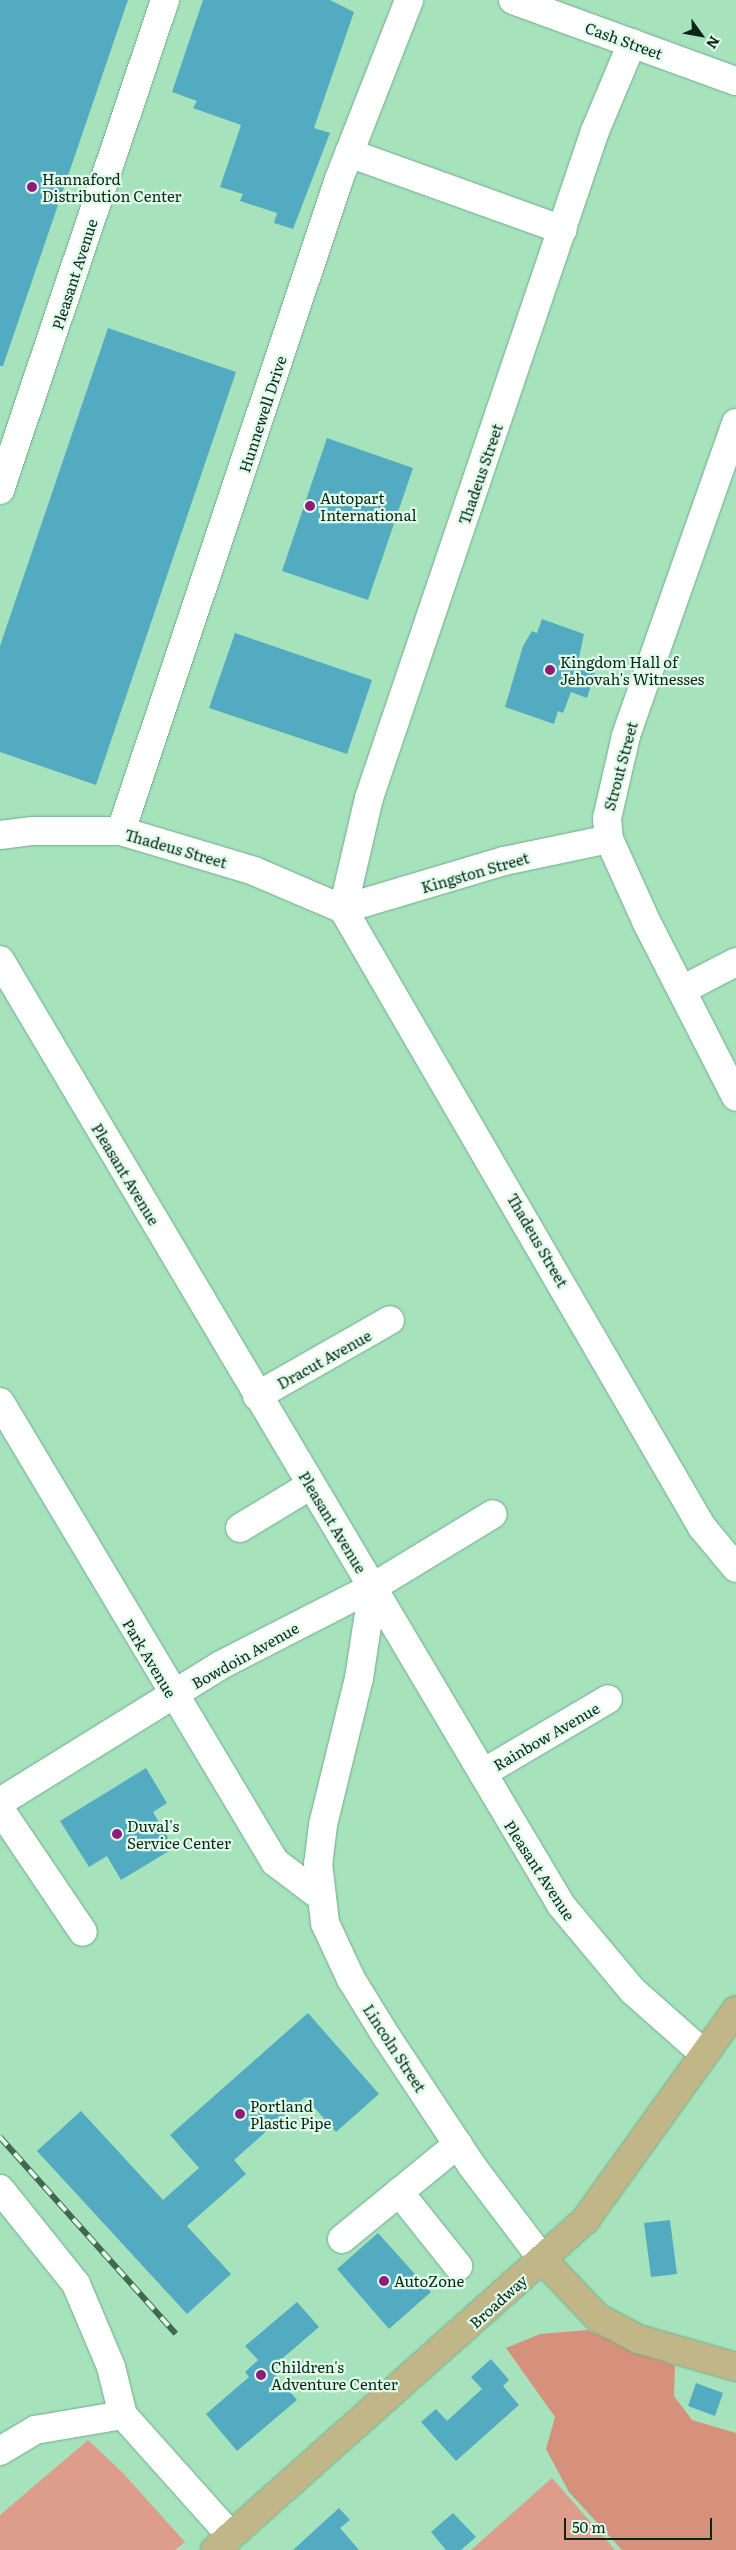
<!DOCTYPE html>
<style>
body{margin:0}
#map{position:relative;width:736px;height:2550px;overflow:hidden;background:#a6e3bd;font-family:Literata,serif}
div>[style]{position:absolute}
.green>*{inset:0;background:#dd9d8a}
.forest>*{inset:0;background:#d6917c}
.building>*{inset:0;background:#53abc2}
.roads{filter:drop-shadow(0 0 1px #71ac89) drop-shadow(0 0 1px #71ac89)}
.minor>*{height:28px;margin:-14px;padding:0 14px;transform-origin:14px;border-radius:14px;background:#fff}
.major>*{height:28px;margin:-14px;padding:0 14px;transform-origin:14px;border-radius:14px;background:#c1b688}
.rail>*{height:5.5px;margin-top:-2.75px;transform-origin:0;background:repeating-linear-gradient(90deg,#defce9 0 11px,#436852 0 22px);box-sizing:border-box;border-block:1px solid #436852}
.dots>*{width:14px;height:14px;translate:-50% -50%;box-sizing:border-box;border:2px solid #defce9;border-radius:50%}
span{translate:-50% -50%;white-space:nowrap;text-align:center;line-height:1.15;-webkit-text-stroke:4.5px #defce9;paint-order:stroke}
.street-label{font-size:15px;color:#0d2518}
.poi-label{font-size:15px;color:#0d2518}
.left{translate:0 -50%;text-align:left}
.north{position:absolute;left:676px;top:10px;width:50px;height:50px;-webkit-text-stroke:4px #defce9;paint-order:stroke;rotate:122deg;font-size:14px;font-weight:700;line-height:20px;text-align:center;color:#0d2518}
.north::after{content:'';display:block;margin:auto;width:18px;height:22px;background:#0d2518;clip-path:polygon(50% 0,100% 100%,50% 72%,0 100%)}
.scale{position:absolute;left:564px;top:2518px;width:148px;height:22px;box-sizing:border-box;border:2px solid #0d2518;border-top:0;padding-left:6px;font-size:15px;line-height:18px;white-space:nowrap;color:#0d2518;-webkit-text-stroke:4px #defce9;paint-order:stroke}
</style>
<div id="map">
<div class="green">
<div style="clip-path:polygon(88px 2440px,123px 2473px,185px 2542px,175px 2550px,0 2550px,0 2515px)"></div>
<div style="clip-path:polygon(552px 2478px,615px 2550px,471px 2550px)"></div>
</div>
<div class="forest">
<div style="clip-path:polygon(587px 2330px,675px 2366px,674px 2396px,692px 2420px,736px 2433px,736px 2550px,622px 2550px,569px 2492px,546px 2449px,555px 2417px,506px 2348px,540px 2334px)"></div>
</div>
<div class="building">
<div style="clip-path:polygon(0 0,128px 0,3px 366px,0 366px)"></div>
<div style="clip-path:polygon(203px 0,330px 0,354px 12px,314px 128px,330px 133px,293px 229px,274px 223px,277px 213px,240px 201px,243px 194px,220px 187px,241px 125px,193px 108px,197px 101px,172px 92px)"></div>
<div style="clip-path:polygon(108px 328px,236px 372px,96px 785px,0 752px,0 646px)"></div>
<div style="clip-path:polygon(327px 438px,413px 468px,368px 600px,282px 571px)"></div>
<div style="clip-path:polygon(542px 619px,584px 634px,577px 667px,595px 673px,587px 698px,571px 692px,563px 713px,558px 711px,554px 724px,505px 707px,523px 646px,532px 631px,537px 633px)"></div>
<div style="clip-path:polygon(235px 633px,372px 680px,347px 754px,209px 708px)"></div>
<div style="clip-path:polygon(146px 1768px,167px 1803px,153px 1812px,174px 1848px,121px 1880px,107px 1856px,89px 1867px,60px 1821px)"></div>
<div style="clip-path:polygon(308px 2013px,379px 2094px,336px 2132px,305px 2097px,234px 2160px,246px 2174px,187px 2226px,231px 2274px,187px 2314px,37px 2151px,81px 2111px,163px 2200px,199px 2168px,170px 2135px)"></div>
<div style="clip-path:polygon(670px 2220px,677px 2274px,651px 2277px,644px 2223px)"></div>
<div style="clip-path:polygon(378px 2233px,431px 2292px,389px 2329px,337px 2269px)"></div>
<div style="clip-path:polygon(297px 2302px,319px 2327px,270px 2369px,297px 2400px,237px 2451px,206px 2414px,249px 2377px,245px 2372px,258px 2360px,245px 2346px)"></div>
<div style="clip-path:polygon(491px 2359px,509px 2380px,503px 2386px,519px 2405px,456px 2461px,421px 2422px,436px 2409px,447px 2421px,482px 2389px,471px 2377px)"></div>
<div style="clip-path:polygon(696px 2383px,723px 2393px,715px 2416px,688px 2406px)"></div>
<div style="clip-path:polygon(339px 2508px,350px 2520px,340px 2528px,359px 2550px,293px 2550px)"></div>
<div style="clip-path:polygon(453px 2513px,476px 2537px,461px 2550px,446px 2550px,431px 2532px)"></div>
</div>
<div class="roads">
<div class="minor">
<div style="left:513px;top:0;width:237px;rotate:20deg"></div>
<div style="left:632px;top:43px;width:95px;rotate:112.8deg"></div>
<div style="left:595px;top:131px;width:704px;rotate:108.72deg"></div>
<div style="left:369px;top:798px;width:114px;rotate:103.2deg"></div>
<div style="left:343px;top:909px;width:715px;rotate:59.85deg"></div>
<div style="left:702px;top:1527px;width:53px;rotate:50.3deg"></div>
<div style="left:349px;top:153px;width:227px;rotate:19.8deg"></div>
<div style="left:736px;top:423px;width:332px;rotate:109.4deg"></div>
<div style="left:626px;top:736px;width:84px;rotate:103deg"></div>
<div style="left:607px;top:818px;width:21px;rotate:85deg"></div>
<div style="left:609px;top:839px;width:92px;rotate:65.7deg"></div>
<div style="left:647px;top:923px;width:195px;rotate:62.9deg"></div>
<div style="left:0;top:490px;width:517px;rotate:-71.39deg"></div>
<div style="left:121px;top:831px;width:687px;rotate:-71.51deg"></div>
<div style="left:339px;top:179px;width:192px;rotate:-68.6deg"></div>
<div style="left:0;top:835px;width:33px;rotate:-7deg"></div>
<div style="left:33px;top:831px;width:88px"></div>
<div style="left:121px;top:831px;width:139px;rotate:16.7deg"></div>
<div style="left:254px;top:871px;width:97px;rotate:23.1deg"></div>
<div style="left:343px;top:909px;width:168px;rotate:-16.6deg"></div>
<div style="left:504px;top:861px;width:107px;rotate:-11.8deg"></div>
<div style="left:0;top:960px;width:1099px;rotate:59.3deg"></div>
<div style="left:561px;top:1905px;width:112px;rotate:50.1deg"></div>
<div style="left:633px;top:1991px;width:95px;rotate:41.6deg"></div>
<div style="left:682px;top:990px;width:61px;rotate:-27.4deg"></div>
<div style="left:257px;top:1396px;width:153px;rotate:-29.7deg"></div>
<div style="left:0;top:1402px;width:536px;rotate:59.13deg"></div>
<div style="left:275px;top:1862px;width:56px;rotate:37.1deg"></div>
<div style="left:240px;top:1528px;width:83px;rotate:-31.2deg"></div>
<div style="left:373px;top:1587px;width:92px;rotate:98.7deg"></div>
<div style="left:359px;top:1678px;width:151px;rotate:103.8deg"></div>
<div style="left:323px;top:1825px;width:38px;rotate:97deg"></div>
<div style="left:318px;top:1863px;width:60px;rotate:83.3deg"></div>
<div style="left:325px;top:1923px;width:62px;rotate:65.1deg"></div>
<div style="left:351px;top:1979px;width:67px;rotate:58.4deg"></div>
<div style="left:386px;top:2036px;width:156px;rotate:56.5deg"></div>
<div style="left:472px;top:2166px;width:118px;rotate:52.9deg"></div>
<div style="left:483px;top:1773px;width:145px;rotate:-30.6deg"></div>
<div style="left:0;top:1802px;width:260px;rotate:-31.8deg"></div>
<div style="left:221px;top:1665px;width:171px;rotate:-27.2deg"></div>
<div style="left:373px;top:1587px;width:140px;rotate:-31.3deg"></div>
<div style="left:0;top:1809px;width:148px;rotate:56deg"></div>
<div style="left:0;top:2189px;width:122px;rotate:51.3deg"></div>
<div style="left:76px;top:2284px;width:90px;rotate:67.1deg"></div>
<div style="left:111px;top:2367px;width:49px;rotate:76deg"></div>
<div style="left:123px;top:2415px;width:162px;rotate:48.2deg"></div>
<div style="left:399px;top:2192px;width:95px;rotate:51.4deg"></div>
<div style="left:342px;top:2239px;width:150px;rotate:-39.3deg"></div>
<div style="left:0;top:2451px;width:41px;rotate:-31deg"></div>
<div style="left:35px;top:2430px;width:89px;rotate:-9.7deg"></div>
</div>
<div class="major">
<div style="left:543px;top:2260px;width:79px;rotate:46.5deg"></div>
<div style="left:597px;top:2317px;width:47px;rotate:28.2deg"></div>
<div style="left:638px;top:2339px;width:102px;rotate:15.9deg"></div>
<div style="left:215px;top:2550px;width:497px;rotate:-41.7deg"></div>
<div style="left:586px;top:2219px;width:257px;rotate:-54.3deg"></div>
</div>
</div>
<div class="rail">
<div style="left:0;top:2137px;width:264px;rotate:48.2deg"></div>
</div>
<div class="dots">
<div style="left:32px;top:187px;background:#901b7b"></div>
<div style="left:310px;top:506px;background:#901b7b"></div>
<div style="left:550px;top:670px;background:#901b7b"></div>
<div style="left:117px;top:1834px;background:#901b7b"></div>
<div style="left:240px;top:2114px;background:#901b7b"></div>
<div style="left:384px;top:2281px;background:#901b7b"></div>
<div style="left:261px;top:2375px;background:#901b7b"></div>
</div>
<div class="street-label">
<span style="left:624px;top:40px;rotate:20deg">Cash Street</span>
<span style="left:74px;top:274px;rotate:-72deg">Pleasant Avenue</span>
<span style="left:262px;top:414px;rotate:-72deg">Hunnewell Drive</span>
<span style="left:480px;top:474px;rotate:-71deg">Thadeus Street</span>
<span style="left:620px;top:766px;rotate:-75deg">Strout Street</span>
<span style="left:176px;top:848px;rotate:16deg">Thadeus Street</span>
<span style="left:475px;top:872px;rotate:-16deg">Kingston Street</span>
<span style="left:126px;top:1174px;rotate:59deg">Pleasant Avenue</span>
<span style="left:538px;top:1240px;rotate:60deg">Thadeus Street</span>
<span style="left:324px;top:1359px;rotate:-29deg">Dracut Avenue</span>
<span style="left:333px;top:1522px;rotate:59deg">Pleasant Avenue</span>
<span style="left:245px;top:1655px;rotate:-29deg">Bowdoin Avenue</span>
<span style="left:150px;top:1658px;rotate:59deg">Park Avenue</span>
<span style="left:546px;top:1736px;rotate:-30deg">Rainbow Avenue</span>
<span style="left:540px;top:1870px;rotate:57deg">Pleasant Avenue</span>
<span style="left:395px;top:2048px;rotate:57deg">Lincoln Street</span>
<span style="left:498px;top:2301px;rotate:-42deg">Broadway</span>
</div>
<div class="poi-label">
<span class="left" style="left:42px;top:187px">Hannaford<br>Distribution Center</span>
<span class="left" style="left:320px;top:506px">Autopart<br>International</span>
<span class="left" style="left:560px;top:670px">Kingdom Hall of<br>Jehovah's Witnesses</span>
<span class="left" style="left:127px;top:1834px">Duval's<br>Service Center</span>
<span class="left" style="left:250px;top:2114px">Portland<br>Plastic Pipe</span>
<span class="left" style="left:394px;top:2281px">AutoZone</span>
<span class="left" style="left:271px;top:2375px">Children's<br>Adventure Center</span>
</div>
<div class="north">N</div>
<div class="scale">50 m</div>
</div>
